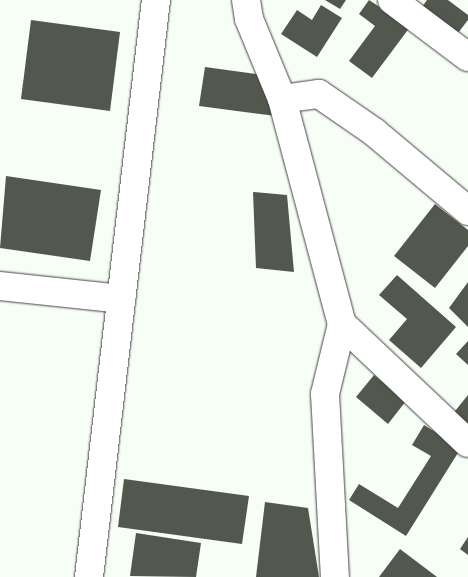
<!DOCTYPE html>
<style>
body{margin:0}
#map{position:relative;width:468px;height:577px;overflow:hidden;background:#f6fef5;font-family:"Crimson Pro",serif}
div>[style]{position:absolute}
.building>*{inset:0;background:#53584e}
.roads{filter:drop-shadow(0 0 1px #434343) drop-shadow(0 0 1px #434343)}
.street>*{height:28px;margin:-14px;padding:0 14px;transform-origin:14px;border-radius:14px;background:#fff}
span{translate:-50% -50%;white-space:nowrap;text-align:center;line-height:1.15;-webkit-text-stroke:5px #fff;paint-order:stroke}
</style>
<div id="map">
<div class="building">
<div style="clip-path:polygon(325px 0,346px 0,340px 9px)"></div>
<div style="clip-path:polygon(369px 0,410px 27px,372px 78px,349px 61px,375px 26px,359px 14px)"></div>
<div style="clip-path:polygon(427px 0,448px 0,468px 15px,468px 20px,458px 33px,422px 7px)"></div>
<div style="clip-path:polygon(321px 5px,342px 18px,317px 57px,281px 34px,297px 10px,312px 20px)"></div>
<div style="clip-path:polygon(31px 20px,120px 32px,110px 111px,21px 99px)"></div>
<div style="clip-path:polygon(205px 67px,263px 75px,276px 116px,199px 106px)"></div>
<div style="clip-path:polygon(6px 176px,101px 190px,90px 261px,0 248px)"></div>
<div style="clip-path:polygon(253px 192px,287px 195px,294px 272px,256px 268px)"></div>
<div style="clip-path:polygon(435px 204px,468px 230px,468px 246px,435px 288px,394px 256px)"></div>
<div style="clip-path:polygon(397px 275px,456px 327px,421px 368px,389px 340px,407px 319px,379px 295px)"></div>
<div style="clip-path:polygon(468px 282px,468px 327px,449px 308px)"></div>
<div style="clip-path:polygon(468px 341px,468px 365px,456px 354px)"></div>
<div style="clip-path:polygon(374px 375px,406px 401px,388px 424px,356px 397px)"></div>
<div style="clip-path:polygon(468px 395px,468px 430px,451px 416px)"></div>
<div style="clip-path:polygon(424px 425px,461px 448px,406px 536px,349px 500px,359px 484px,398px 508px,431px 456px,412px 445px)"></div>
<div style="clip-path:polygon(124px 479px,249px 496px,242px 544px,118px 527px)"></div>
<div style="clip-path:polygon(265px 502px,308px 508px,319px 577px,256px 577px)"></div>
<div style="clip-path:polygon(136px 533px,201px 543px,196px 577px,130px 576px)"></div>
<div style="clip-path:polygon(468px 537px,468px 555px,460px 549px)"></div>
<div style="clip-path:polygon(400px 549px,437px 577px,379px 577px)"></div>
</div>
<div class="roads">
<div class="street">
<div style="left:246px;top:0;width:19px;rotate:81deg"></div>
<div style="left:249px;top:19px;width:87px;rotate:67.6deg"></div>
<div style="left:282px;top:99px;width:233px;rotate:75.1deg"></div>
<div style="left:342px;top:324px;width:72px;rotate:103.7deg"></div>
<div style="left:325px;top:394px;width:183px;rotate:86.9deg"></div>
<div style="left:392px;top:0;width:95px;rotate:36.9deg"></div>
<div style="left:282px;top:99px;width:37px;rotate:-8deg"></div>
<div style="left:319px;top:94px;width:67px;rotate:34.6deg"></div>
<div style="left:374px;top:132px;width:123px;rotate:40deg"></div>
<div style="left:0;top:286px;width:122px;rotate:6.1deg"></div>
<div style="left:342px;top:324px;width:173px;rotate:43.4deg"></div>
<div style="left:89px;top:577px;width:581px;rotate:-83.38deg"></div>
</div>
</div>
</div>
